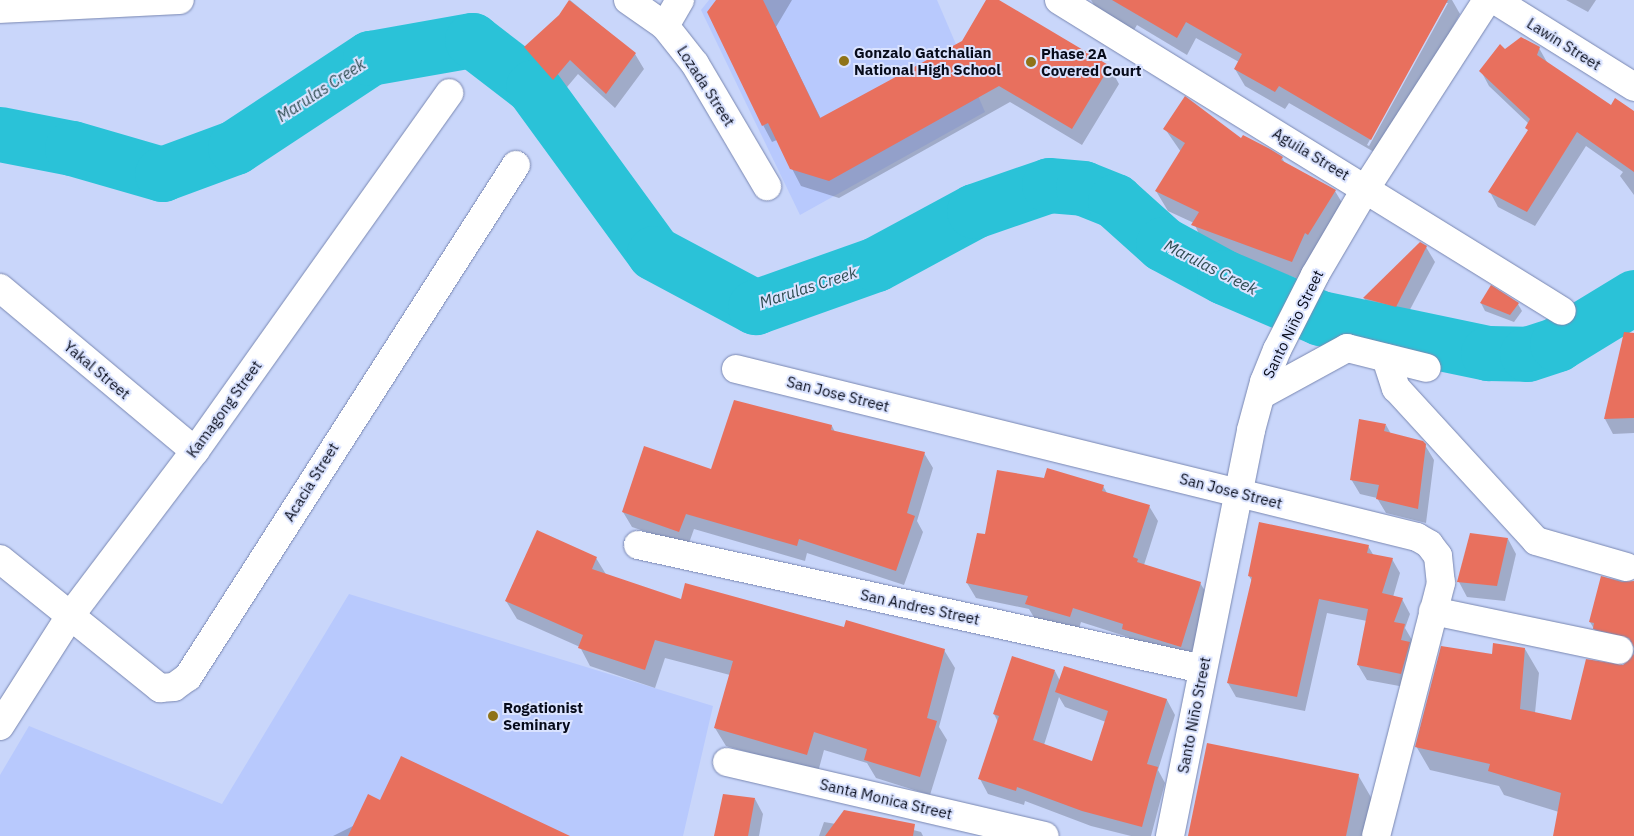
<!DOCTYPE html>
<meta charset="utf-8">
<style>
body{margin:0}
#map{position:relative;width:1634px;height:836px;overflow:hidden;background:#c9d6fa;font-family:"IBM Plex Sans",sans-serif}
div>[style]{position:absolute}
.built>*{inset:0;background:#b8c9fd}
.shadow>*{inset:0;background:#0003}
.river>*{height:55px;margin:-27.5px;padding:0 27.5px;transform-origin:27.5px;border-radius:27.5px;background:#2ac2d8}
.building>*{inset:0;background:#e8705e}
.roads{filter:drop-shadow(0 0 1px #7987b1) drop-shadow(0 0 1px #7987b1)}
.minor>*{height:28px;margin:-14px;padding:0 14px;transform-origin:14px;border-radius:14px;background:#fff}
.dots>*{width:14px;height:14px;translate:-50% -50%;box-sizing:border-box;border:2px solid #dae3ff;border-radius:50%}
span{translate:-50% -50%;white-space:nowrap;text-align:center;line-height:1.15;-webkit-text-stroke:4px #dae3ff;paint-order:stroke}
.street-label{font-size:15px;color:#070b1a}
.poi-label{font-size:15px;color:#070b1a;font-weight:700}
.left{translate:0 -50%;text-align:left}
.water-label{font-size:16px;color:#2e4c51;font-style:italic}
</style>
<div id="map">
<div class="built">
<div style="clip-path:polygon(709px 0,937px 0,985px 112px,800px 215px,701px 10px)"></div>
<div style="clip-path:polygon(349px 594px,713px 706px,683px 836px,0 836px,0 775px,29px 726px,222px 804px)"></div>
</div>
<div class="shadow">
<div style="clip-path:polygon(570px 0,635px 54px,644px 69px,615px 108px,578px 74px,562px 93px,526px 47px,560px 16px)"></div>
<div style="clip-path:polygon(717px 0,792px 0,776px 27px,821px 119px,963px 42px,988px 0,997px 0,1109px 66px,1119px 84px,1082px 145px,1010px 102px,839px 198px,801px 186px,777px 140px,772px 142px,763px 125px)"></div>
<div style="clip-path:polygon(evenodd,1091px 0,1452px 0,1460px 14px,1381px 156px,1289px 103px,1285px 109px,1245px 86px,1235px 69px,1239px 62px,1196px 38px,1187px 55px,1137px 25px,1134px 30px,1096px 8px,1091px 0,1446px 3px,1448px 3px,1369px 146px,1367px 145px,1446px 3px)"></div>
<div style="clip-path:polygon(1566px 0,1596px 0,1588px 12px)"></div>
<div style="clip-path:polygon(1539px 48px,1548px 64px,1612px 107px,1634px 112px,1634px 195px,1620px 176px,1623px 172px,1586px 146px,1535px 226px,1498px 207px,1490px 192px,1529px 132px,1529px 124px,1489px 86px,1481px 71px,1504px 51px)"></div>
<div style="clip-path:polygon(1165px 129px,1242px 140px,1282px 158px,1286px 165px,1335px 191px,1347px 211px,1304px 281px,1204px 245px,1194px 223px,1168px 211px,1156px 191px,1181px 152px)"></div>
<div style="clip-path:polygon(1426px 247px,1435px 262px,1404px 321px,1372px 312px,1364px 298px)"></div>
<div style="clip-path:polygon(1481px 303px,1518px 304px,1522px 311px,1514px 322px,1485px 311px)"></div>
<div style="clip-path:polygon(1634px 366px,1634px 433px,1613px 434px,1605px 419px)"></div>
<div style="clip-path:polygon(1386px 425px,1391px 434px,1425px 445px,1434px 460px,1426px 523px,1386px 513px,1377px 498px,1360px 494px,1351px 479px)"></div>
<div style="clip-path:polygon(832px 426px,835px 432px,924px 453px,933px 468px,917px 521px,923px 532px,904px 585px,807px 553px,805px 561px,694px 529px,688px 546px,632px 527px,623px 512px,712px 471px)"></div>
<div style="clip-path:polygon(1045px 480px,1103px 486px,1107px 493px,1149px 506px,1158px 521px,1144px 565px,1200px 583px,1209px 597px,1189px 661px,1132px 643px,1128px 637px,1081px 622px,1078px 632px,1035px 619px,1029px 609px,976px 598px,967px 583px,986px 536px)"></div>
<div style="clip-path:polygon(1508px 539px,1516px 554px,1505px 601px,1467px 597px,1459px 582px)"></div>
<div style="clip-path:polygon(1368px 546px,1374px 556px,1392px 559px,1400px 573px,1393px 597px,1402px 599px,1410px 614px,1405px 628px,1412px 640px,1410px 688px,1367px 680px,1358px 665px,1367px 621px,1327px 613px,1305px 711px,1236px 697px,1228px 683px,1252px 581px,1249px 576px)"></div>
<div style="clip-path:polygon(596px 558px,607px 576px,682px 601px,944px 650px,955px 668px,939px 727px,947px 740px,930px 795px,876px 778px,867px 763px,824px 750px,818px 772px,726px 746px,715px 728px,730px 675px,665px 658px,655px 688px,590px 666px,580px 647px,517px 619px,506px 601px)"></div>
<div style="clip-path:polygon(1602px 577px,1634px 583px,1634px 836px,1554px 836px,1559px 812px,1504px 795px,1499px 786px,1430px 770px,1416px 746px,1493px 655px,1525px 649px,1539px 673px,1535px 713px,1572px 722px,1631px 659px,1608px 653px,1590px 622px)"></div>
<div style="clip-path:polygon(evenodd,1055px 671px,1060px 681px,1167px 700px,1175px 715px,1158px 770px,1165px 783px,1151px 836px,1131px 836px,1091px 826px,1025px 801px,1024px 805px,988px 794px,980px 779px,998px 722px,994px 714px,1055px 671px,1059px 697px,1065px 707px,1106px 722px,1093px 763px,1044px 745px,1059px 697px)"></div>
<div style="clip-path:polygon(1358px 775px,1372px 799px,1364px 836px,1190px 836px)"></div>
<div style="clip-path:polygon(755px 799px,763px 814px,759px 836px,715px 836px)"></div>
<div style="clip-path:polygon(381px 802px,567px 836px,333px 836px,355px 825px)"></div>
<div style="clip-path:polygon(845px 812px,921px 832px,923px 836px,819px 836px,824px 822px,836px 824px)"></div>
</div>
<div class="river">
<div style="left:0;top:134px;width:73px;rotate:11deg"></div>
<div style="left:72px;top:148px;width:94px;rotate:16.1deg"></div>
<div style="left:162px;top:174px;width:78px;rotate:-20.3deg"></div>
<div style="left:235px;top:147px;width:162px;rotate:-33.4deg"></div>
<div style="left:370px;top:58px;width:104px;rotate:-10deg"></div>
<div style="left:472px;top:40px;width:77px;rotate:37.6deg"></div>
<div style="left:533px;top:87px;width:205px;rotate:53.9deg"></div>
<div style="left:654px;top:253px;width:115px;rotate:28.1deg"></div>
<div style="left:755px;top:307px;width:128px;rotate:-19.6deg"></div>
<div style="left:876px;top:264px;width:111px;rotate:-28.4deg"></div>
<div style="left:974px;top:211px;width:79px;rotate:-19.1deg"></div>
<div style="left:1049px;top:185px;width:34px;rotate:5deg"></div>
<div style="left:1083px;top:188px;width:35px;rotate:22deg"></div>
<div style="left:1115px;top:201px;width:64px;rotate:41.9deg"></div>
<div style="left:1163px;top:244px;width:69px;rotate:28.4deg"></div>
<div style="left:1224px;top:277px;width:104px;rotate:23.1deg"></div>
<div style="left:1320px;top:318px;width:172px;rotate:11.8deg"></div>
<div style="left:1488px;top:353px;width:39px;rotate:1deg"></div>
<div style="left:1527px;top:354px;width:32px;rotate:-18deg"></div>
<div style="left:1557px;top:344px;width:90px;rotate:-31.4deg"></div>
</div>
<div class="building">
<div style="clip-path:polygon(569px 0,636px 53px,606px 94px,570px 60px,553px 80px,524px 47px,559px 15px)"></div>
<div style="clip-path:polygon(716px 0,763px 0,820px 118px,962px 41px,986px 0,999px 0,1110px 66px,1072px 129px,999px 86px,829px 181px,790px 169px,768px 123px,762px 126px,707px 12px)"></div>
<div style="clip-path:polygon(1112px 0,1448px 0,1371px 140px,1279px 86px,1275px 92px,1234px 69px,1242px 54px,1186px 22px,1177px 38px)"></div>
<div style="clip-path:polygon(1521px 37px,1540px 47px,1537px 55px,1611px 105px,1615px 98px,1634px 111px,1634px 172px,1577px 132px,1527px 212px,1488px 192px,1528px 130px,1525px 128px,1530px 119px,1479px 71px,1500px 44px,1505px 49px)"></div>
<div style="clip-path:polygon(1185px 96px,1241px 138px,1243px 135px,1270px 149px,1283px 157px,1281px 160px,1336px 190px,1308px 235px,1305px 233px,1292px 262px,1191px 225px,1199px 212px,1155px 191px,1185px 143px,1163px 129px)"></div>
<div style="clip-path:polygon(1420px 242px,1427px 246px,1396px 307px,1363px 298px)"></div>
<div style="clip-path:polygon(1491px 285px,1519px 303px,1510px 315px,1480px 303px)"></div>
<div style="clip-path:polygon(1624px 332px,1634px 333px,1634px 418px,1604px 419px)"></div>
<div style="clip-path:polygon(734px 400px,832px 425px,831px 430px,925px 452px,907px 513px,915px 516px,896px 571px,799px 539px,797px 546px,686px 514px,679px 532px,622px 512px,644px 446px,711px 469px)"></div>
<div style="clip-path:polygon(1359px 419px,1386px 424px,1384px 431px,1423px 441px,1426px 444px,1418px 509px,1376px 499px,1379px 485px,1350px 480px)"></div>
<div style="clip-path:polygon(1047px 468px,1104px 485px,1102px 491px,1150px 505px,1133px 557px,1138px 559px,1137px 562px,1201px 582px,1181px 647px,1122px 629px,1123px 624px,1073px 608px,1070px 617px,1025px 604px,1028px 596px,966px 583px,977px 533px,985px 534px,997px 470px,1044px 478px)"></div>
<div style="clip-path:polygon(1259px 522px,1369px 545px,1367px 553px,1393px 558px,1382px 593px,1403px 598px,1394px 622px,1405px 624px,1401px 640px,1410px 642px,1401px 674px,1357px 665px,1368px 609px,1319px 599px,1297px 697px,1227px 683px,1252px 577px,1248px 576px)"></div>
<div style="clip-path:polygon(537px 530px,597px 557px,592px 569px,681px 599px,685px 583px,844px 627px,846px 620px,945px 649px,927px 718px,937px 721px,920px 777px,864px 760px,867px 749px,814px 732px,807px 755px,714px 728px,733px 661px,655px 640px,645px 670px,578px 648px,583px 635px,505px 601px)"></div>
<div style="clip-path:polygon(1470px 533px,1508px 538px,1497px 586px,1457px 582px)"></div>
<div style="clip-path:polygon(1601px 576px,1622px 582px,1634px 581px,1634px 647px,1629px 638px,1593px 629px,1594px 623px,1589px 622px)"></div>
<div style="clip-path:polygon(1493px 643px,1525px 648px,1520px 709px,1571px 720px,1586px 659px,1623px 665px,1634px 654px,1634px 836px,1553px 836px,1561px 793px,1488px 771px,1490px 764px,1415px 747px,1441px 646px,1492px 654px)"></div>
<div style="clip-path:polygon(1012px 656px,1055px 670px,1033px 740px,1092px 761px,1108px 711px,1055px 692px,1064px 666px,1167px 699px,1147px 764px,1158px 767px,1142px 827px,1082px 811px,1017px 787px,1016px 791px,978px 779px,999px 716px,993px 714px)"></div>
<div style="clip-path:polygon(1207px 743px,1359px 774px,1346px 836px,1188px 836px)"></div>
<div style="clip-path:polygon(401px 756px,570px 836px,348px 836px,368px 794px,380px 800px)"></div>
<div style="clip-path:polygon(723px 794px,755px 798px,748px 836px,714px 836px)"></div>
<div style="clip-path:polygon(844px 810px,915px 824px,913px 836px,825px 836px)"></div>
</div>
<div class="roads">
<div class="minor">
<div style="left:628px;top:0;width:45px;rotate:35.1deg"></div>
<div style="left:665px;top:26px;width:48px;rotate:51.7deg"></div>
<div style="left:695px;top:64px;width:142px;rotate:59.5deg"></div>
<div style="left:1059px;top:0;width:591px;rotate:31.73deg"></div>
<div style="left:1495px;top:0;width:164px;rotate:32deg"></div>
<div style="left:0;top:9px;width:180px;rotate:-2.9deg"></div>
<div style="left:665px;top:26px;width:30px;rotate:-60deg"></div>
<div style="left:0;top:288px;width:254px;rotate:39.9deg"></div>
<div style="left:1386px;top:358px;width:32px;rotate:72deg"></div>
<div style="left:1396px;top:388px;width:207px;rotate:47.5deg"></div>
<div style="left:1536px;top:541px;width:94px;rotate:16.1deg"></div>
<div style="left:736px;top:369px;width:701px;rotate:13.86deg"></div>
<div style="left:1417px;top:537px;width:14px;rotate:30deg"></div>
<div style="left:1429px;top:544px;width:15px;rotate:53deg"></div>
<div style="left:1438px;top:556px;width:27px;rotate:84deg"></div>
<div style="left:1441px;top:583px;width:261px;rotate:104.4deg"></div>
<div style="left:1261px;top:395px;width:98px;rotate:-28.7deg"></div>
<div style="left:1347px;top:348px;width:82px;rotate:14deg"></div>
<div style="left:638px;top:545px;width:578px;rotate:12.38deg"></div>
<div style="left:0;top:559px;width:206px;rotate:38.9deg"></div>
<div style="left:160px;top:688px;width:14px;rotate:-4deg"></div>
<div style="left:174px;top:687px;width:17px;rotate:-36deg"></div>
<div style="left:188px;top:677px;width:608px;rotate:-57.36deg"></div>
<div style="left:1433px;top:611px;width:190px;rotate:11.8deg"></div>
<div style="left:0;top:726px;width:130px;rotate:-57.5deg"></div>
<div style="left:70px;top:616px;width:207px;rotate:-52.9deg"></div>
<div style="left:195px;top:451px;width:439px;rotate:-54.6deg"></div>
<div style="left:727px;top:762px;width:326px;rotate:13.1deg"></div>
<div style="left:1170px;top:836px;width:414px;rotate:-78.7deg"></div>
<div style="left:1251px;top:430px;width:50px;rotate:-74.8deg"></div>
<div style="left:1264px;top:382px;width:35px;rotate:-68deg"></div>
<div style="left:1277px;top:350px;width:84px;rotate:-63.1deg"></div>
<div style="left:1315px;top:275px;width:101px;rotate:-59.6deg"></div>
<div style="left:1366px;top:188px;width:224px;rotate:-57.2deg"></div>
</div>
</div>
<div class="dots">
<div style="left:844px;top:61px;background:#8f7318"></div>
<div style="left:1031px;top:62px;background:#8f7318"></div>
<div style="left:493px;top:716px;background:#8f7318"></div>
</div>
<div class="street-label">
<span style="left:1564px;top:44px;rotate:32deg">Lawin Street</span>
<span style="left:706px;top:86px;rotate:57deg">Lozada Street</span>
<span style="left:1311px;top:154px;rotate:31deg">Aguila Street</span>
<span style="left:1293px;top:324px;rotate:-64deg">Santo Niño Street</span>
<span style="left:97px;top:370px;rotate:40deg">Yakal Street</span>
<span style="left:838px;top:394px;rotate:14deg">San Jose Street</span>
<span style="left:224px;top:409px;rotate:-54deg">Kamagong Street</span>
<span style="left:311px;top:482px;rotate:-58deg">Acacia Street</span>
<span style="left:1231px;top:491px;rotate:14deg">San Jose Street</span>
<span style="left:920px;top:607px;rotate:12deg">San Andres Street</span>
<span style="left:1194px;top:715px;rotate:-79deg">Santo Niño Street</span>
<span style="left:886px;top:799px;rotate:13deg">Santa Monica Street</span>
</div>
<div class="poi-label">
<span class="left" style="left:854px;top:61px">Gonzalo Gatchalian<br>National High School</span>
<span class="left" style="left:1041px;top:62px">Phase 2A<br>Covered Court</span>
<span class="left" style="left:503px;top:716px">Rogationist<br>Seminary</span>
</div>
<div class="water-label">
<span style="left:321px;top:90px;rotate:-33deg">Marulas Creek</span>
<span style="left:1211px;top:267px;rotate:27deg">Marulas Creek</span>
<span style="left:808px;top:287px;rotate:-18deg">Marulas Creek</span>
</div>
</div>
